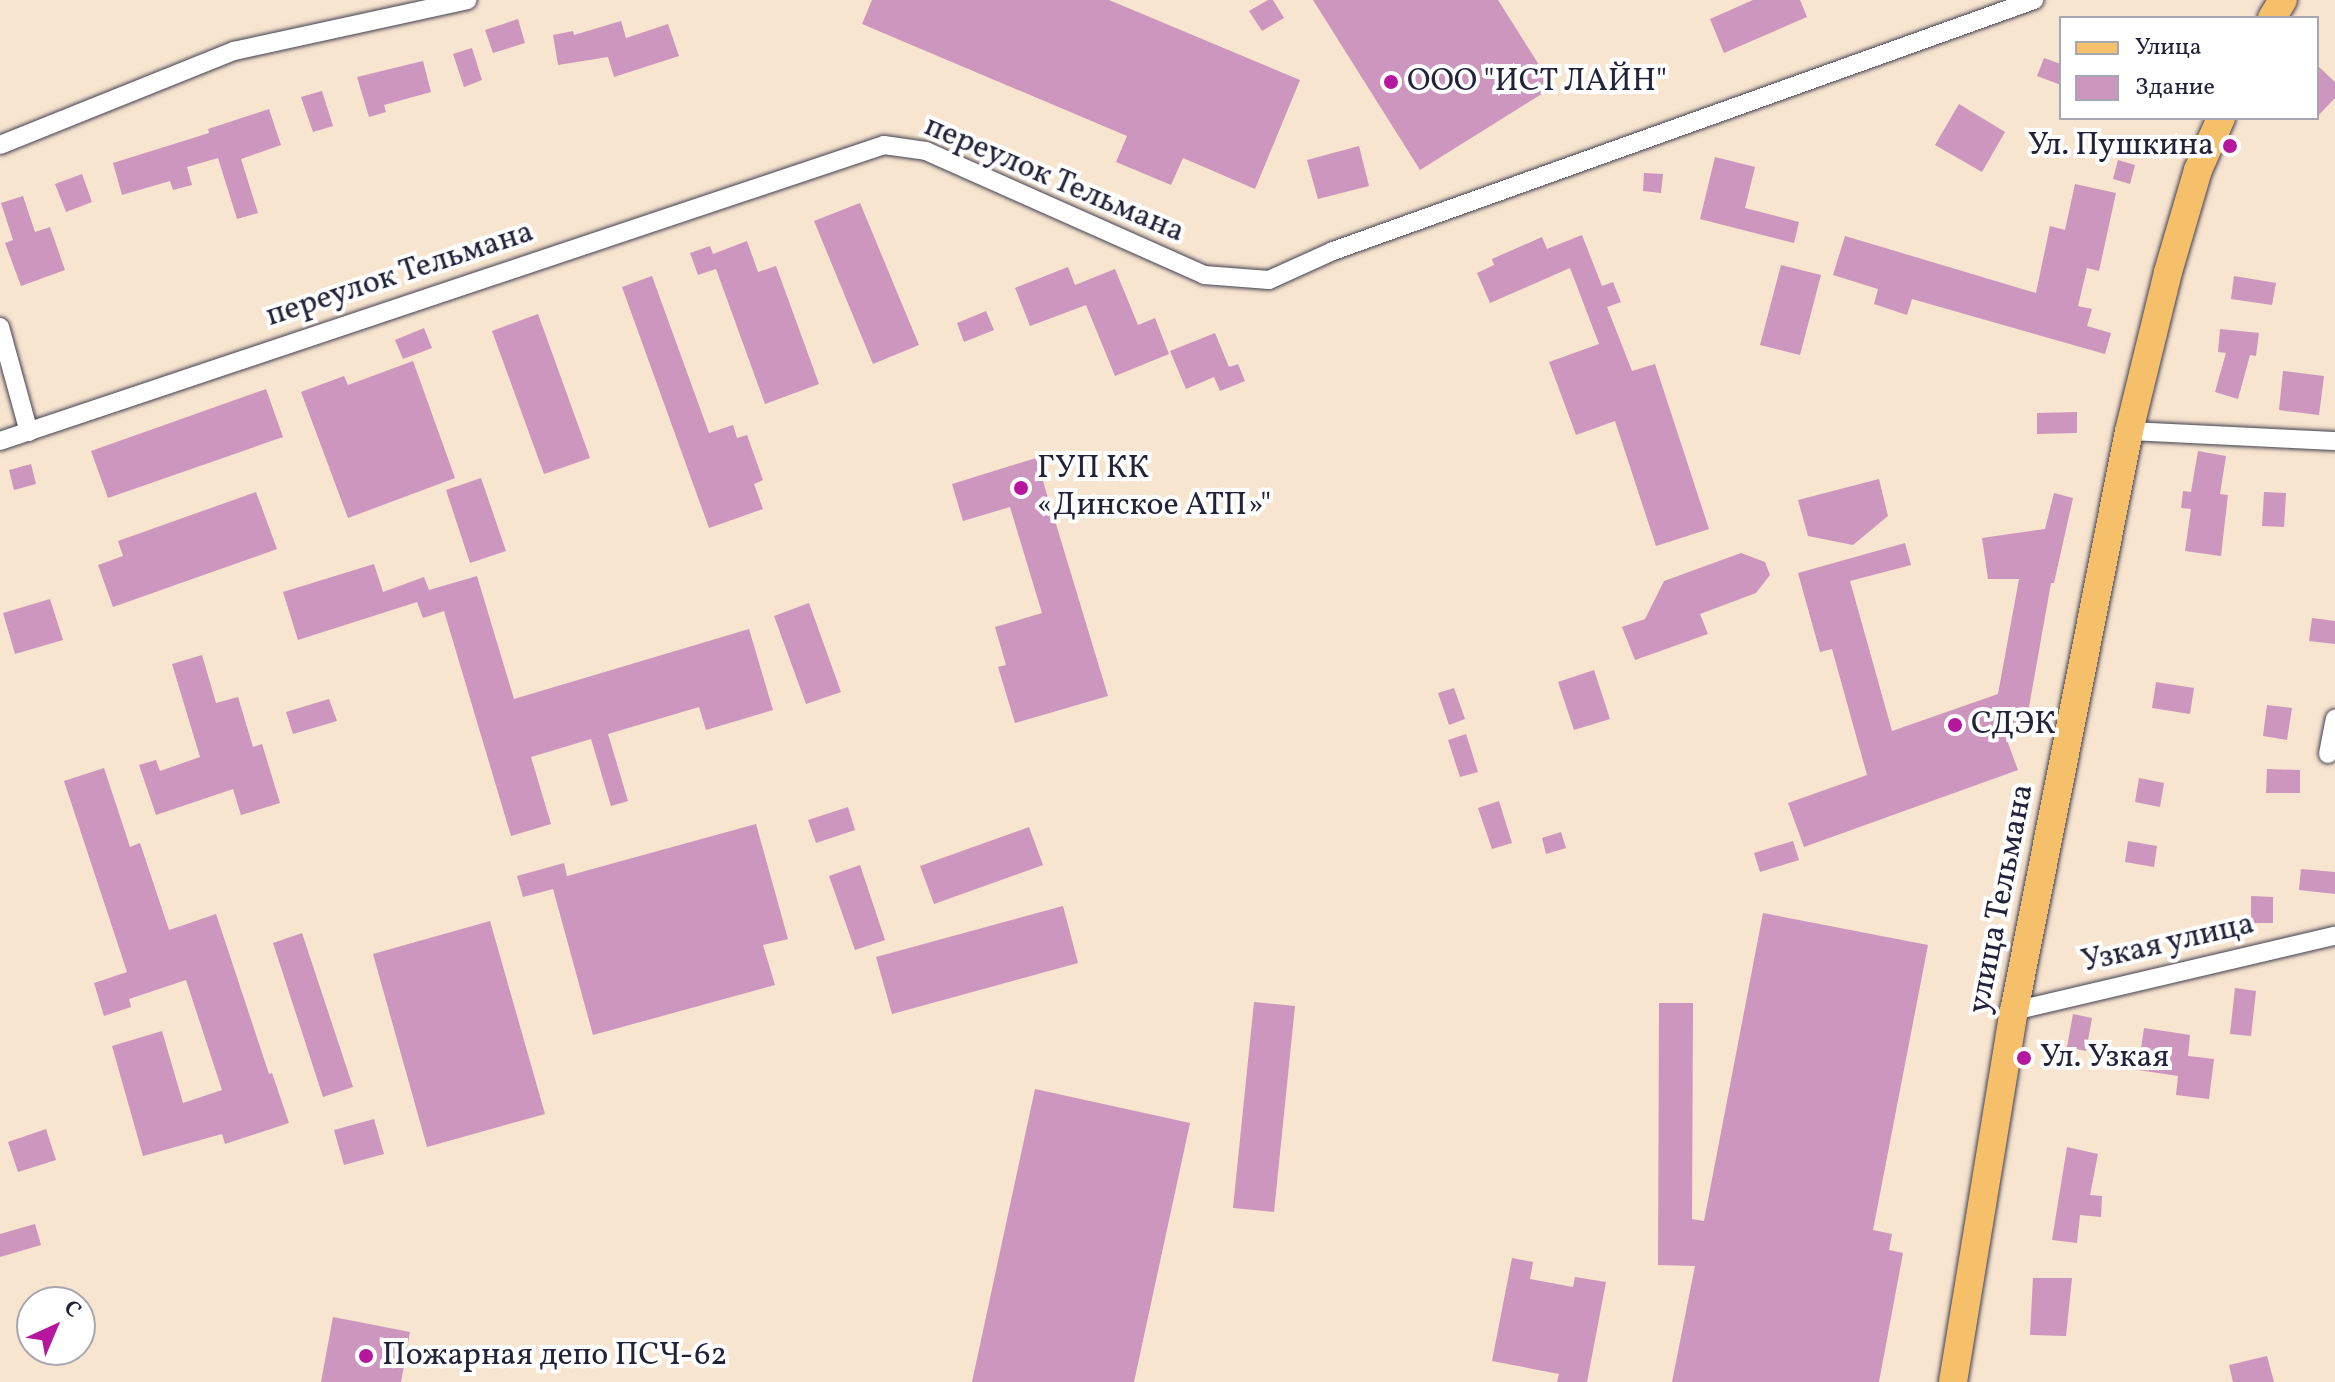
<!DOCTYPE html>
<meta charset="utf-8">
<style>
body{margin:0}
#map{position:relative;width:2335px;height:1382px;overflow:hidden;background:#f7e5cf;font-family:Vollkorn,serif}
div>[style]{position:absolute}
.building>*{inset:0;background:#cc96be}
.roads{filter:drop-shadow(0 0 2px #423f51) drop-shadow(0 0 2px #423f51)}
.street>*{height:18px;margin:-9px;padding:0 9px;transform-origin:9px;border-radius:9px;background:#fff}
.primary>*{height:28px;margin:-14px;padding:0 14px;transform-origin:14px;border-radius:14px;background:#f6c06b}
.dots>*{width:22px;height:22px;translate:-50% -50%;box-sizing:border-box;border:4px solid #fff;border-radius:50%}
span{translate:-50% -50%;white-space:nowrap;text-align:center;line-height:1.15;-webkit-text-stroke:8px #fff;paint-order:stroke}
.poi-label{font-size:32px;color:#22223b}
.left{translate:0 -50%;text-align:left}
.right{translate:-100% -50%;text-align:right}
.street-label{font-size:32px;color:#22223b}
.legend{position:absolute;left:2059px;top:16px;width:260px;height:104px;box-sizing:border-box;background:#fff;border:2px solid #a7a7b1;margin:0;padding:10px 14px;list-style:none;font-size:24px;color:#22223b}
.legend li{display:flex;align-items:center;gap:16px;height:40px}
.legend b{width:40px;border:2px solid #a7a7b1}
.north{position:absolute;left:16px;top:1286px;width:80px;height:80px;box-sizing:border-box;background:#fff;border:2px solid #a7a7b1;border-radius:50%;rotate:44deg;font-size:22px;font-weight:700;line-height:32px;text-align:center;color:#22223b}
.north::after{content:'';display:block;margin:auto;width:28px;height:36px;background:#b5179e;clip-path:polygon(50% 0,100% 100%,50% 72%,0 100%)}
</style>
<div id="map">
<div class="building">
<div style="clip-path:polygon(872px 0,1109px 0,1300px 80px,1255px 189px,1183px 158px,1171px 185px,1116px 162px,1127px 136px,862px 24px)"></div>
<div style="clip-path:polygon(1268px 0,1273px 0,1284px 18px,1262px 31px,1249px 11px)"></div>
<div style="clip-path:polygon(1313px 0,1498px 0,1553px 87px,1420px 170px)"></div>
<div style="clip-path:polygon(1753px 0,1800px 0,1807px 17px,1724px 53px,1710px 19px)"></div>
<div style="clip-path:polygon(518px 19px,525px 43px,493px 53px,485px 30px)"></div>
<div style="clip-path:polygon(621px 21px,626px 38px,668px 24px,679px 56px,614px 77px,608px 57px,558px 65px,553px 35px,573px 31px,574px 35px)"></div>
<div style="clip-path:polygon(472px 48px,482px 80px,464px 87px,453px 54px)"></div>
<div style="clip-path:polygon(2044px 58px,2061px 64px,2061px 85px,2037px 76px)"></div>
<div style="clip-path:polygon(423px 61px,431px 92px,384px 105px,386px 112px,369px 117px,357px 77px)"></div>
<div style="clip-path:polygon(2317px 65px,2335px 82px,2335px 98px,2317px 117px)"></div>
<div style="clip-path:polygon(322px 91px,333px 126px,313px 132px,301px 97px)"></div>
<div style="clip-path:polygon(1959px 104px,2005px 132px,1982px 172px,1935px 145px)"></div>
<div style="clip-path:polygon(269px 109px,281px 145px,241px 159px,258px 213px,237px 219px,218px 158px,187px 167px,192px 185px,173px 190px,170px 181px,122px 195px,113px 163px,209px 133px,208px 129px)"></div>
<div style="clip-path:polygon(1359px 146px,1369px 186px,1318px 199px,1307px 160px)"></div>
<div style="clip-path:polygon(1715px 157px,1755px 167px,1745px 208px,1799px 222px,1794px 243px,1700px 219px)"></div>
<div style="clip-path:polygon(2118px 160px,2135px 165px,2130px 184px,2113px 179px)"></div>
<div style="clip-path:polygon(1644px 173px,1663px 174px,1661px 193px,1643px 191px)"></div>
<div style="clip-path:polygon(82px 174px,92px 202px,66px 212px,55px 184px)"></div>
<div style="clip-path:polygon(2075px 184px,2116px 193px,2099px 271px,2087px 268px,2078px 306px,2092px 309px,2087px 326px,2111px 333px,2105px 354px,1912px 299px,1907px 315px,1874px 304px,1878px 289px,1833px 275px,1845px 236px,2036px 293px,2050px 226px,2065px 230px)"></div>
<div style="clip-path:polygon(23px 196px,35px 232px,50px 227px,65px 270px,21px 286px,5px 243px,13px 240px,1px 203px)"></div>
<div style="clip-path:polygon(860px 203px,919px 345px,873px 364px,814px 221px)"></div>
<div style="clip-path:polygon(1582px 235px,1602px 286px,1613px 282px,1621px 302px,1607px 307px,1632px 371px,1655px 364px,1709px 529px,1656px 546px,1615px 421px,1576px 435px,1549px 362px,1599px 344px,1570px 268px,1490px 303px,1477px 273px,1494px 265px,1492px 259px,1542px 237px,1547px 249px)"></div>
<div style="clip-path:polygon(747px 241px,758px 272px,776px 266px,819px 384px,765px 404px,716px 269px,698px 275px,690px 253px,710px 246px,713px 254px)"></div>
<div style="clip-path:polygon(1781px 265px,1821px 275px,1800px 355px,1760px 345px)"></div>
<div style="clip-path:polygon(1068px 267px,1075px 285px,1115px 269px,1138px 325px,1155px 318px,1169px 354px,1115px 376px,1086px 305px,1030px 326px,1015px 288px)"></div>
<div style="clip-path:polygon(652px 276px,709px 433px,733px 425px,737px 438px,747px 435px,763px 480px,754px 484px,763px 509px,709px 528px,622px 287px)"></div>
<div style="clip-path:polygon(2234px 276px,2276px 283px,2272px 305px,2231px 299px)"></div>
<div style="clip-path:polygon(986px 311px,994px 330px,964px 342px,957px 323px)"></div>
<div style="clip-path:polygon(538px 314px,590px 458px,544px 474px,492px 331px)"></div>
<div style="clip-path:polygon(424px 328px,432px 348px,403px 359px,395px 340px)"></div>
<div style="clip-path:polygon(2220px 329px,2259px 333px,2256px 356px,2250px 355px,2238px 399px,2215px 392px,2226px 353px,2218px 352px)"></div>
<div style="clip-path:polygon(1215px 333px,1229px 367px,1238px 364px,1245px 381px,1220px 391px,1214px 377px,1186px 389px,1170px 351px)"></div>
<div style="clip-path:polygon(413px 361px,455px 478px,348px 518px,301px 392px,344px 376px,348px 385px)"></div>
<div style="clip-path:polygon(2283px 371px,2324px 376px,2319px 415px,2279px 410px)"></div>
<div style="clip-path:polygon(266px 389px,283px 437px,108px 498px,91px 451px)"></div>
<div style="clip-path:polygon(2077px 412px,2077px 433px,2037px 434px,2037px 413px)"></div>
<div style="clip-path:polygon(2198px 451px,2226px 456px,2220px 494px,2228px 495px,2221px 556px,2185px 551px,2191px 509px,2181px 508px,2183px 491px,2191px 492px)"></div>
<div style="clip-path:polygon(1036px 458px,1108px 696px,1015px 723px,998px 667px,1006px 665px,995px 627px,1042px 613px,1010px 507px,963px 521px,952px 484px)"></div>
<div style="clip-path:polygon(31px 464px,36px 484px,14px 490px,9px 470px)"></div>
<div style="clip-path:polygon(481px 478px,506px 551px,470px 563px,446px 490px)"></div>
<div style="clip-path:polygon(1879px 479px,1888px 516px,1853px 545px,1808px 536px,1798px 500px)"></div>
<div style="clip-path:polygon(256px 492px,277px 549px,113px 607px,98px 565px,123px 556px,118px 541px)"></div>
<div style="clip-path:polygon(2264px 492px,2286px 493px,2284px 527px,2262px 526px)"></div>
<div style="clip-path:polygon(2054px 493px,2073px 498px,2054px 583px,2051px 583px,2027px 718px,2002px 727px,2018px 770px,1804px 847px,1788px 803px,1867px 775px,1832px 649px,1820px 652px,1798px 573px,1905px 543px,1911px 565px,1850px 581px,1892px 731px,1998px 694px,2019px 579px,1988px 579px,1982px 538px,2045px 529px)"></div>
<div style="clip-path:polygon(1741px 553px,1765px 562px,1770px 575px,1756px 593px,1700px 614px,1708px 634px,1635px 660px,1622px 627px,1645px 619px,1664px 581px)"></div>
<div style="clip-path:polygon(374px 564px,383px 592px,424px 577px,429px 590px,477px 576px,514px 699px,749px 629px,773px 710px,706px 730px,699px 707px,608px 734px,628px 801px,611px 806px,591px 739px,531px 757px,551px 824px,511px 836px,444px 611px,423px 618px,417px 602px,298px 640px,283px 592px)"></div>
<div style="clip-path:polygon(50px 599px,63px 640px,15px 654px,3px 613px)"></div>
<div style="clip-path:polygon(809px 603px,841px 692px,806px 704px,774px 616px)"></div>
<div style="clip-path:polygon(2312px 618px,2335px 621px,2335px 644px,2309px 641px)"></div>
<div style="clip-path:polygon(202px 655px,216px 703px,238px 697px,253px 747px,262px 744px,280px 803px,241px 815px,233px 789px,156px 815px,139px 765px,156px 760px,160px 771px,200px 757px,172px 664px)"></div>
<div style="clip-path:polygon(1594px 670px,1610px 719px,1574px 730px,1558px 682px)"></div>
<div style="clip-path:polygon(2156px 682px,2194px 688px,2190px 714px,2152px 708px)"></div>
<div style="clip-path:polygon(1454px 688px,1465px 719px,1449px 725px,1438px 693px)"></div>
<div style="clip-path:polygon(329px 699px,337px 721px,293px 734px,286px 712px)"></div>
<div style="clip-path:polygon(2267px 705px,2292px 708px,2287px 740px,2263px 736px)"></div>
<div style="clip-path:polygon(1466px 734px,1478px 772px,1460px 777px,1448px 740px)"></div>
<div style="clip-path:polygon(104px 768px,130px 847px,140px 843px,169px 930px,216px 914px,269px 1074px,272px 1073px,289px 1123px,225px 1144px,222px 1134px,143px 1156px,112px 1046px,162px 1031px,183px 1103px,222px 1090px,186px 980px,129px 999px,131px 1007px,104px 1016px,94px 983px,127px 972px,64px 781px)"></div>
<div style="clip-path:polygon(2267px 769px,2300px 770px,2300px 793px,2266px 793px)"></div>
<div style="clip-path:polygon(2139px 778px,2164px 783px,2160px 807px,2135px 802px)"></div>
<div style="clip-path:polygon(1499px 801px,1512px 843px,1492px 849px,1478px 808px)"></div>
<div style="clip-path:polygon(848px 807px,855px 830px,816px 843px,808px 820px)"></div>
<div style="clip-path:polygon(756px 824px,788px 939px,763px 945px,775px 985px,593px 1035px,553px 889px,523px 897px,517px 876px,564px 863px,567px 876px)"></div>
<div style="clip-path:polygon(1029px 827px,1043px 865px,934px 904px,920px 866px)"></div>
<div style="clip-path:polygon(1561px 832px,1566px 848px,1546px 854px,1542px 838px)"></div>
<div style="clip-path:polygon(1793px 841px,1799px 860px,1760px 872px,1754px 853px)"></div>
<div style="clip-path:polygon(2128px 841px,2157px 846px,2154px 867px,2125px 862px)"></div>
<div style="clip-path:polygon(860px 865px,885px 940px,855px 950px,829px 876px)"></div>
<div style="clip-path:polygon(2301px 869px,2335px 872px,2335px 894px,2299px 890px)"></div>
<div style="clip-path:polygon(2251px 896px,2273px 897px,2273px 923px,2251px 923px)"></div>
<div style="clip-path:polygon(1063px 906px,1078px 963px,892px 1014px,876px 957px)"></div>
<div style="clip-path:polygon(1763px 913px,1928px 945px,1873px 1230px,1892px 1234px,1889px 1250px,1903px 1253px,1879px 1382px,1672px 1382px,1695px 1266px,1658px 1265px,1659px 1003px,1693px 1003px,1692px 1219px,1704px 1221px)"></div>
<div style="clip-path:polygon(490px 921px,545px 1114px,427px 1147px,373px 954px)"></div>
<div style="clip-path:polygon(302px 933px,353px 1087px,323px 1097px,273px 943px)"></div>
<div style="clip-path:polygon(2235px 988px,2256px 991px,2251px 1036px,2230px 1034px)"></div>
<div style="clip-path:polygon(1254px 1002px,1295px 1006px,1274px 1212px,1233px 1208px)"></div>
<div style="clip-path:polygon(2073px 1014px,2092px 1018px,2086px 1051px,2067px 1047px)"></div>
<div style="clip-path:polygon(2144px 1028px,2190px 1035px,2188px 1056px,2214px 1059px,2209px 1099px,2176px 1095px,2178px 1076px,2138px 1070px)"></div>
<div style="clip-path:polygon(1035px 1089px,1190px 1123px,1134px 1382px,972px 1382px)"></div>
<div style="clip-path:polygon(374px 1119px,384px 1154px,344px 1165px,334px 1130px)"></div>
<div style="clip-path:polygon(46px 1129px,56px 1160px,18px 1172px,8px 1142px)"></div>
<div style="clip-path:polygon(2067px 1147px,2098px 1154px,2090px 1195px,2102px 1196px,2101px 1217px,2080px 1215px,2077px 1243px,2052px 1240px)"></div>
<div style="clip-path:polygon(35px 1224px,41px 1245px,0 1257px,0 1234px)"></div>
<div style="clip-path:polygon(1512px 1258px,1533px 1262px,1530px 1279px,1573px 1287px,1575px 1277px,1606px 1282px,1587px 1382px,1557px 1382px,1559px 1374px,1492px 1361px)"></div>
<div style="clip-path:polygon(2033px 1278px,2072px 1278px,2066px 1336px,2030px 1335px)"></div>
<div style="clip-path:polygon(333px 1317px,410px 1332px,401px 1382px,321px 1382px)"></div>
<div style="clip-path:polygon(2267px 1356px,2274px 1382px,2233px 1382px,2229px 1365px)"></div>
</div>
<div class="roads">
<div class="street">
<div style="left:0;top:145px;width:252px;rotate:-21.9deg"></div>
<div style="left:234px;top:51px;width:239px;rotate:-12.3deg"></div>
<div style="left:0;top:327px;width:109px;rotate:74.6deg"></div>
<div style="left:2129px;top:431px;width:206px;rotate:2.8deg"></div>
<div style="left:0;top:441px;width:932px;rotate:-18.51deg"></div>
<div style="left:884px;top:145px;width:42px;rotate:8.1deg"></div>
<div style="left:926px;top:151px;width:304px;rotate:24deg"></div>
<div style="left:1204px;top:275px;width:65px;rotate:4.4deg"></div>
<div style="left:1269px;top:280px;width:70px;rotate:-24.4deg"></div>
<div style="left:1333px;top:251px;width:745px;rotate:-19.7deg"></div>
<div style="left:2328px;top:754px;width:36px;rotate:-79deg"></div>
<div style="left:2014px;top:1011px;width:330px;rotate:-13.2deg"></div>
</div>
<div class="primary">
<div style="left:2272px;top:18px;width:21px;rotate:-59deg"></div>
<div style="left:1953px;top:1382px;width:376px;rotate:-80.7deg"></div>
<div style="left:2014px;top:1011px;width:591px;rotate:-78.79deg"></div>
<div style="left:2129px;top:431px;width:164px;rotate:-76.2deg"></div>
<div style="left:2168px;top:272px;width:106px;rotate:-73.6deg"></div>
<div style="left:2198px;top:170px;width:57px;rotate:-66.1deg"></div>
</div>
</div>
<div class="dots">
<div style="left:1391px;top:82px;background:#b5179e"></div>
<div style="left:2230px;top:146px;background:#b5179e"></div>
<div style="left:1021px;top:488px;background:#b5179e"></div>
<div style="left:1955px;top:725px;background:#b5179e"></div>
<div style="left:2024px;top:1058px;background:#b5179e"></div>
<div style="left:366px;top:1356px;background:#b5179e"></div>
</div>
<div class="poi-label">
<span class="left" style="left:1407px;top:82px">ООО "ИСТ ЛАЙН"</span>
<span class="right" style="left:2214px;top:146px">Ул. Пушкина</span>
<span class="left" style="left:1037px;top:488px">ГУП КК<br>«Динское АТП»"</span>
<span class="left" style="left:1971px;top:725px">СДЭК</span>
<span class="left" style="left:2040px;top:1058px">Ул. Узкая</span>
<span class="left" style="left:382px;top:1356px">Пожарная депо ПСЧ-62</span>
</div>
<div class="street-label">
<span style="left:1054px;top:180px;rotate:23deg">переулок Тельмана</span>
<span style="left:400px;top:275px;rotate:-18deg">переулок Тельмана</span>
<span style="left:2002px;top:899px;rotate:-79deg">улица Тельмана</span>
<span style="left:2168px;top:944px;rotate:-13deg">Узкая улица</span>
</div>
<ul class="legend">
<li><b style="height:10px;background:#f6c06b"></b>Улица</li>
<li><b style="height:22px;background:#cc96be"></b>Здание</li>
</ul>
<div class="north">С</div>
</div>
